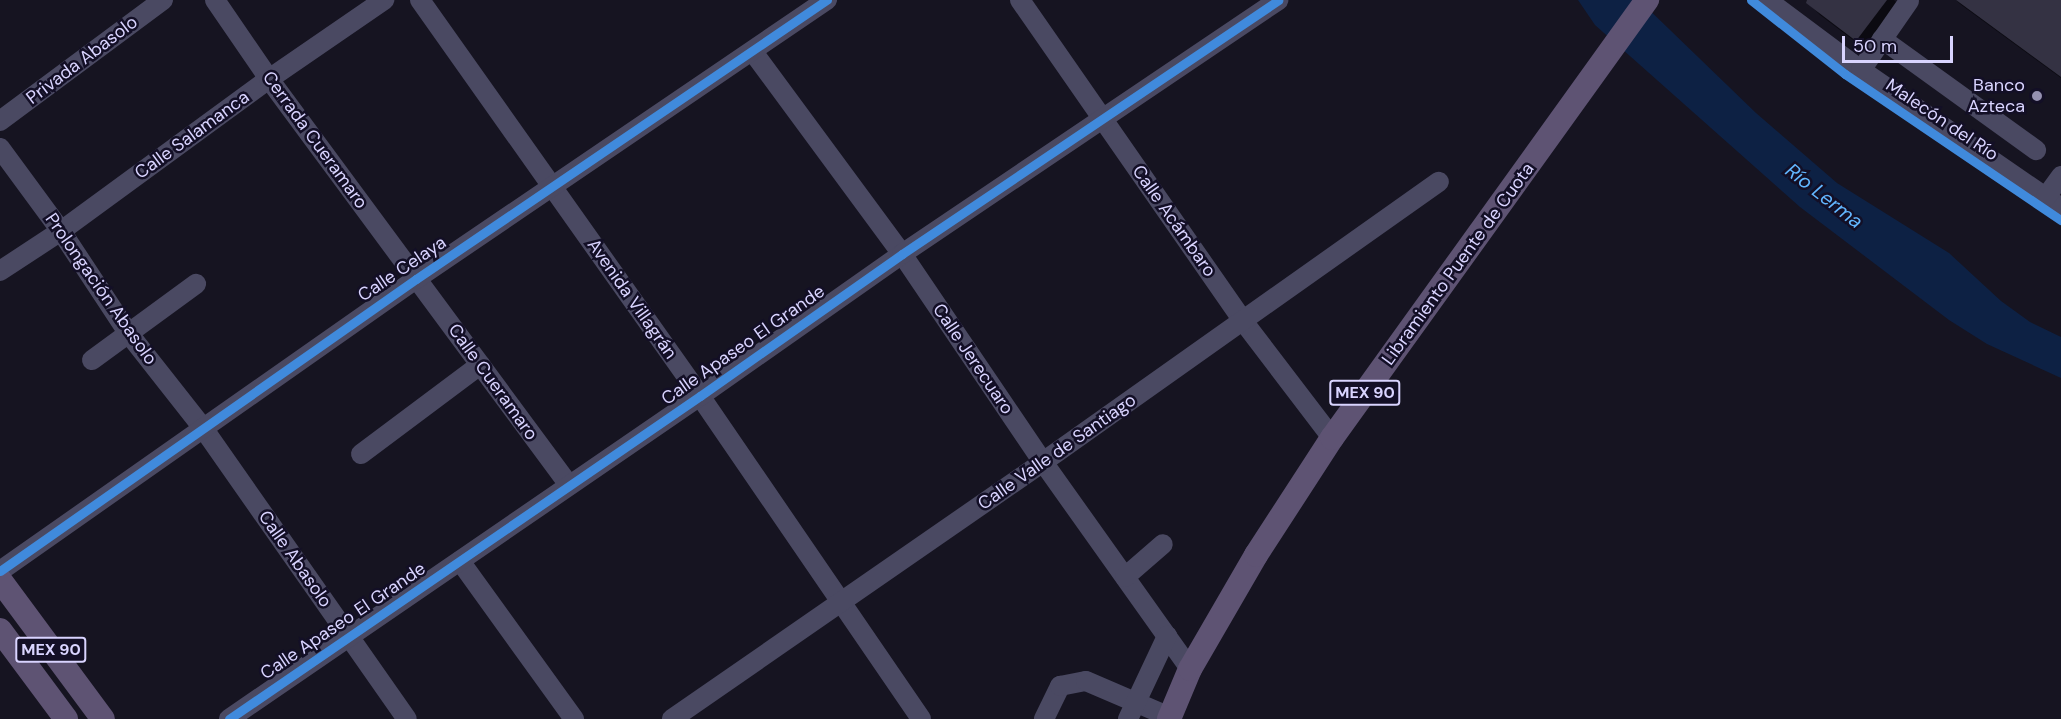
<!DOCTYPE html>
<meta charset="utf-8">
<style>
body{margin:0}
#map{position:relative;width:2061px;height:719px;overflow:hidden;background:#161421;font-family:"DM Sans",sans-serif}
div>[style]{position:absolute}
.water>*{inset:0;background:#0d2144}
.shadow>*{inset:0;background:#0007}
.building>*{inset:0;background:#343243}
.minor>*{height:20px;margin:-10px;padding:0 10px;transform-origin:10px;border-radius:10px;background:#4a4962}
.major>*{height:24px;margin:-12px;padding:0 12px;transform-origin:12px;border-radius:12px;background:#5e5373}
.cycleway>*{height:9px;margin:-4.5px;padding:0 4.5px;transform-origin:4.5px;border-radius:4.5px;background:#408adc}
.dots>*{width:16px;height:16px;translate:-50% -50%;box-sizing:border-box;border:3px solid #130f26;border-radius:50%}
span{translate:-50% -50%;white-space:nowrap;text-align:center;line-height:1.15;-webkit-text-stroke:5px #130f26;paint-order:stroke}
.shield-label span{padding:2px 4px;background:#130f26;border:2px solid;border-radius:4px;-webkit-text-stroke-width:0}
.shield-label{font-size:16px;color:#d9d4ff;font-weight:700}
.street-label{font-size:18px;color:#d9d4ff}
.poi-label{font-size:18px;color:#d9d4ff}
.right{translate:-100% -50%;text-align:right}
.water-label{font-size:20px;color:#62b6ff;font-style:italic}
.scale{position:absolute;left:1842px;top:36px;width:111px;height:27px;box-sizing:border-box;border:3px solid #d9d4ff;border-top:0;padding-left:8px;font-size:18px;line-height:21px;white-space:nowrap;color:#d9d4ff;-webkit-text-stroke:4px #130f26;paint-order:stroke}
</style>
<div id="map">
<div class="water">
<div style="clip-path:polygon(1578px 0,1639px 0,1756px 113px,1837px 183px,1949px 253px,2001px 301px,2030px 322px,2061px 337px,2061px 378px,1987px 344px,1949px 320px,1800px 207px,1595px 25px)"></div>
</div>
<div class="shadow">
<div style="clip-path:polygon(1809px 0,1894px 0,1902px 8px,1869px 52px,1820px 15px,1808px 3px)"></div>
<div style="clip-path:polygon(1956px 0,2061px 0,2061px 78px,1960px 4px)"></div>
</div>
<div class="building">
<div style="clip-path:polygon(1807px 0,1887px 0,1856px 41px,1806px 3px)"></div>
<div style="clip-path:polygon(1956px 0,2061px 0,2061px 77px)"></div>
</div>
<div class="minor">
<div style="left:215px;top:0;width:96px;rotate:55.6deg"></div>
<div style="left:269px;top:79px;width:505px;rotate:53.54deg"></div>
<div style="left:420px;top:0;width:485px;rotate:54.7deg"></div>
<div style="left:700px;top:396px;width:391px;rotate:55.6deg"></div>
<div style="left:1020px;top:0;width:391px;rotate:55.2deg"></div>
<div style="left:1243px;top:321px;width:147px;rotate:52.7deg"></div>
<div style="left:1767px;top:0;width:117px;rotate:36.7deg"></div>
<div style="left:1861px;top:70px;width:243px;rotate:34.6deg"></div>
<div style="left:1882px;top:39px;width:190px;rotate:35.8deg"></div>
<div style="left:753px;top:52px;width:251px;rotate:53.6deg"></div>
<div style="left:902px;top:254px;width:251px;rotate:55.9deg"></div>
<div style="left:1043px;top:462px;width:254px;rotate:54.6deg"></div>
<div style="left:1861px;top:70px;width:84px;rotate:-55.2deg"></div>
<div style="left:0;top:121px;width:203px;rotate:-36.6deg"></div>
<div style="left:0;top:148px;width:103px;rotate:53.7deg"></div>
<div style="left:61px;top:231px;width:123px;rotate:56.6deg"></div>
<div style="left:129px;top:334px;width:120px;rotate:51.8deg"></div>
<div style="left:203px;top:428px;width:355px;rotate:55deg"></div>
<div style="left:2046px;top:197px;width:26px;rotate:-54deg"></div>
<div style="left:0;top:271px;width:73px;rotate:-33.3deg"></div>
<div style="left:61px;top:231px;width:258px;rotate:-36.2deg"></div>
<div style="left:269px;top:79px;width:140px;rotate:-34.5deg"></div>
<div style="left:92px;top:360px;width:129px;rotate:-36.2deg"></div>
<div style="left:361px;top:454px;width:149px;rotate:-36.8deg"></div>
<div style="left:460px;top:561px;width:195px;rotate:54.2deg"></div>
<div style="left:0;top:571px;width:508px;rotate:-35.07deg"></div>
<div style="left:416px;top:279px;width:497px;rotate:-34.2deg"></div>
<div style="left:1125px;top:577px;width:50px;rotate:-41deg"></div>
<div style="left:229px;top:719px;width:571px;rotate:-34.44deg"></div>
<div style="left:700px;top:396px;width:247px;rotate:-35.1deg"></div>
<div style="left:902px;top:254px;width:454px;rotate:-34deg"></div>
<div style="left:672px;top:719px;width:451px;rotate:-34.7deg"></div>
<div style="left:1043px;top:462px;width:485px;rotate:-35.3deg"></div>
<div style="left:1044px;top:719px;width:37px;rotate:-64deg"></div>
<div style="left:1060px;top:686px;width:26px;rotate:-11deg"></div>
<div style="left:1086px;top:681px;width:91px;rotate:23.2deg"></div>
<div style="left:1128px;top:719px;width:92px;rotate:-64.8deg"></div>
</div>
<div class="major">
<div style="left:0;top:580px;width:173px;rotate:53.5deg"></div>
<div style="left:0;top:630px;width:111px;rotate:53.4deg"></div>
<div style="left:1169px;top:719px;width:54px;rotate:-67.2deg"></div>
<div style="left:1190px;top:669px;width:132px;rotate:-59.9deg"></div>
<div style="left:1256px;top:555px;width:140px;rotate:-57deg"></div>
<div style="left:1332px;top:438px;width:540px;rotate:-54.28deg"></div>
</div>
<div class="cycleway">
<div style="left:1751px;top:0;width:120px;rotate:38.2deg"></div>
<div style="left:1845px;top:74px;width:261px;rotate:34.1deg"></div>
<div style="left:0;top:571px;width:508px;rotate:-35.07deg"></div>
<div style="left:416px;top:279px;width:497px;rotate:-34.2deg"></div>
<div style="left:229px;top:719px;width:571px;rotate:-34.44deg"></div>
<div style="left:700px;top:396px;width:247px;rotate:-35.1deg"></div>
<div style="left:902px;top:254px;width:454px;rotate:-34deg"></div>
</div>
<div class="dots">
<div style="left:2037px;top:96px;background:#9591b1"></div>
</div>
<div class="shield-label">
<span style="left:1365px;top:393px">MEX 90</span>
<span style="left:51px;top:650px">MEX 90</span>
</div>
<div class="street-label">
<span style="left:82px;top:60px;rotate:-37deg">Privada Abasolo</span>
<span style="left:1942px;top:120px;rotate:34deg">Malecón del Río</span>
<span style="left:192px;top:135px;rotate:-36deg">Calle Salamanca</span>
<span style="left:315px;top:140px;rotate:54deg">Cerrada Cueramaro</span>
<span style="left:1174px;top:221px;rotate:55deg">Calle Acámbaro</span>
<span style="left:1458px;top:264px;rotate:-54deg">Libramiento Puente de Cuota</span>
<span style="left:402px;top:269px;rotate:-34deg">Calle Celaya</span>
<span style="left:101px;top:289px;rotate:55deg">Prolongación Abasolo</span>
<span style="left:632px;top:299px;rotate:55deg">Avenida Villagrán</span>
<span style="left:743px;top:345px;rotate:-35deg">Calle Apaseo El Grande</span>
<span style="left:973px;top:359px;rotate:56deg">Calle Jerecuaro</span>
<span style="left:493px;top:382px;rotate:54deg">Calle Cueramaro</span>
<span style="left:1057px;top:452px;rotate:-35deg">Calle Valle de Santiago</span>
<span style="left:295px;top:559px;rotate:55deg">Calle Abasolo</span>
<span style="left:343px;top:621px;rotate:-34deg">Calle Apaseo El Grande</span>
</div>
<div class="poi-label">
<span class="right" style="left:2025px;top:96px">Banco<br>Azteca</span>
</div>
<div class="water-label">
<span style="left:1824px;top:196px;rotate:38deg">Río Lerma</span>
</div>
<div class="scale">50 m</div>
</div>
